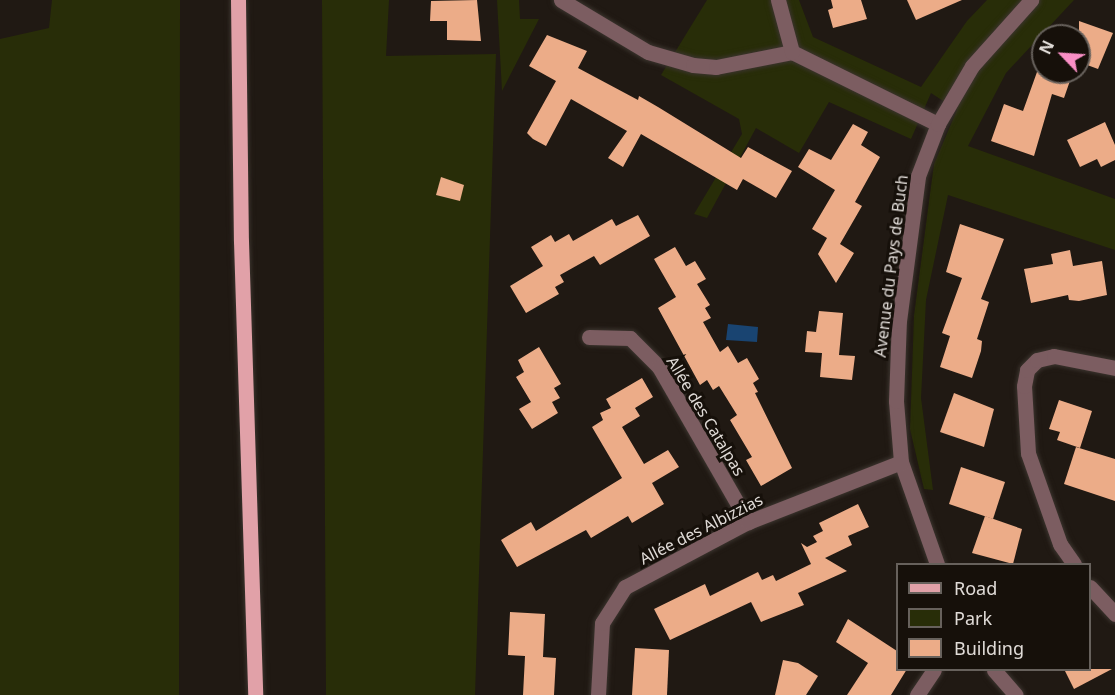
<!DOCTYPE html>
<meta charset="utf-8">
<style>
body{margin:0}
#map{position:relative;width:1115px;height:695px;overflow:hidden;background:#201913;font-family:"Noto Sans",sans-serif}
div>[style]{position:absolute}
.green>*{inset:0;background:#282d08}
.water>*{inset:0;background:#194471}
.building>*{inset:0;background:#ecac88}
.roads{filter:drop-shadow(0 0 2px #3b342e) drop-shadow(0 0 2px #3b342e)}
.minor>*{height:15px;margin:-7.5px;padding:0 7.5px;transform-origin:7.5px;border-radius:7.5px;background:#7c5d61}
.major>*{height:15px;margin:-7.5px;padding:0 7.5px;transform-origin:7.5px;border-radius:7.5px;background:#e1a1a8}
span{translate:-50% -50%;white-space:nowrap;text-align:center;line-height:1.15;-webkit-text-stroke:6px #16100a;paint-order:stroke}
.street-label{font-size:16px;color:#e0dbd7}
.legend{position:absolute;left:896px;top:563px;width:195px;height:108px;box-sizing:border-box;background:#16100a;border:2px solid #67615c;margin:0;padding:8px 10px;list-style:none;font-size:18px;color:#e0dbd7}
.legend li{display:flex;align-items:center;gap:12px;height:30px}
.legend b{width:30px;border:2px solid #67615c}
.north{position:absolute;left:1031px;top:24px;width:60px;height:60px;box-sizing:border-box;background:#16100a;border:2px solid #67615c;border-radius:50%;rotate:295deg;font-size:16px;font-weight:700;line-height:24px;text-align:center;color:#e0dbd7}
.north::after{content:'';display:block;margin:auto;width:21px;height:27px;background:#fa8fc6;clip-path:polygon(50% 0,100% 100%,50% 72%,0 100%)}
</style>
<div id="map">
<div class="green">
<div style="clip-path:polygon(52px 0,180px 0,179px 695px,0 695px,0 39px,49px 28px)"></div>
<div style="clip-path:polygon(322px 0,389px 0,386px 56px,496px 54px,475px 695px,326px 695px)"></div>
<div style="clip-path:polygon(497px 0,519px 0,520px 19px,539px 19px,502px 91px)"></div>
<div style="clip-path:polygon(707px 0,799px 0,813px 37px,921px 87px,967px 21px,987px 0,1074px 0,1006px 73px,968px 146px,1115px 199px,1115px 250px,948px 195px,926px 300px,921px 398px,933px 490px,924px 489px,910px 429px,914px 316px,934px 164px,957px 110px,931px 93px,911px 139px,829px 102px,799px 153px,756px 128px,707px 218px,694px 214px,742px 134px,739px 119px,661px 75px)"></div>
</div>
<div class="water">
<div style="clip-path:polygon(728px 324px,758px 327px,757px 342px,726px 340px)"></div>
</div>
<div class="building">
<div style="clip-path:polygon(477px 0,481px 41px,447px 40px,447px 21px,430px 21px,431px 1px)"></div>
<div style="clip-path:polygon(831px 0,861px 0,867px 19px,833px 28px,828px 10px,833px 8px)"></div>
<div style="clip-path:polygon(907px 0,962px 0,916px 20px)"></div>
<div style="clip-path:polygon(1079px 21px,1113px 33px,1098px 69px,1079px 62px)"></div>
<div style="clip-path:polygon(547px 35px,587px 51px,578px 68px,638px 100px,639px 96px,658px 107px,741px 158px,748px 147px,792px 171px,776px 198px,743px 179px,737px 190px,641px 134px,623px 167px,608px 158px,627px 131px,571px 99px,546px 146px,533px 139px,527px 133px,556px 81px,529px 66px)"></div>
<div style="clip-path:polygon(1037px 72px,1073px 72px,1064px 98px,1052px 94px,1034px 156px,991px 141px,1004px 104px,1023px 111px)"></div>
<div style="clip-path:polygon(1105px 122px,1115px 145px,1115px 160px,1101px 167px,1097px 159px,1080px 167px,1067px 140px)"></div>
<div style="clip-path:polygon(853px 124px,868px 132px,861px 145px,880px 157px,855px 202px,862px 206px,840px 244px,854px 253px,836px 283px,818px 254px,827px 238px,812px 229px,835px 190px,798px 167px,809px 149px,831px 160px)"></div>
<div style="clip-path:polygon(441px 177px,464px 185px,460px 201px,436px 195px)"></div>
<div style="clip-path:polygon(638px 215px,650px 236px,600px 265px,594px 256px,560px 275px,564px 282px,555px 287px,559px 294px,526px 313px,510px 286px,543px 266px,531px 247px,551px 235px,555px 242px,569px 234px,573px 241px,612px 219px,616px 226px)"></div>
<div style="clip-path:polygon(960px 224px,1004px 239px,981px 299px,989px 302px,977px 339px,982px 341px,981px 351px,972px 378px,940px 367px,950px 336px,942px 333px,962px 278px,946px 272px)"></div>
<div style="clip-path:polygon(675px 247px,686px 266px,695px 261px,706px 279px,697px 284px,710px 305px,705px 308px,711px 318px,703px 322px,720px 352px,728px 346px,738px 363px,747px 358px,759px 379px,753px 383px,758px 392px,755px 393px,792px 468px,761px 486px,746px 460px,752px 457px,730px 420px,737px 415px,719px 386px,713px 390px,707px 380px,700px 385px,658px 308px,676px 297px,654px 259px)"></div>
<div style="clip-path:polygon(1070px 250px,1073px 266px,1102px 261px,1107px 295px,1079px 301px,1069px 300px,1068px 295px,1031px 303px,1024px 269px,1053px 264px,1051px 254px)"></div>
<div style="clip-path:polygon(819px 311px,843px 313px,839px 355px,855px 356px,852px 380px,820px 377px,822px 353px,805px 352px,807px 331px,816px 332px)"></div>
<div style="clip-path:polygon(539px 347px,561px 384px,554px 388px,560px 398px,552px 402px,558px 413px,532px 429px,519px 409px,531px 402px,516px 377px,524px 372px,518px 360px)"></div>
<div style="clip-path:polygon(642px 378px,653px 397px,635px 408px,640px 416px,622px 427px,644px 464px,668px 450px,679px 467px,652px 483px,664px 504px,632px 523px,628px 516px,591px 538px,586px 530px,517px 567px,501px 540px,531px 522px,536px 531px,622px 478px,592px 427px,603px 420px,600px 413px,611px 408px,606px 399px)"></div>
<div style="clip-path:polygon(954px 393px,994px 409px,984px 447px,940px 432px)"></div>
<div style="clip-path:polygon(1059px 400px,1092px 411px,1080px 448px,1057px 440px,1060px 432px,1049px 429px)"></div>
<div style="clip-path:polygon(1076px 447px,1115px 459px,1115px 501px,1064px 484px)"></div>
<div style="clip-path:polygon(961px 467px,1005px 482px,993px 519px,949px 504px)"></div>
<div style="clip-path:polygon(858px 504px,869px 527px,848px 536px,852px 545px,825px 558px,847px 571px,798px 593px,804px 605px,761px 622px,751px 602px,670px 640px,654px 609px,705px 584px,710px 596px,758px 572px,762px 580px,773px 575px,776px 581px,811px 564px,801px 543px,807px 547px,817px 542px,813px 536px,823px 531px,819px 523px)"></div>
<div style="clip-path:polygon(985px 516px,1022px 529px,1013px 564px,972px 553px)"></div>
<div style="clip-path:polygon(510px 612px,545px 614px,543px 657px,556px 658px,554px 695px,523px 695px,525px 656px,508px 655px)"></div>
<div style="clip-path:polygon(848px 619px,897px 651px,897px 669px,907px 669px,891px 695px,847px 695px,868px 663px,836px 642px)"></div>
<div style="clip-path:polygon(635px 648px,669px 650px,667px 695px,632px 695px)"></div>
<div style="clip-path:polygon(783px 660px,798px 663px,818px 676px,806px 695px,775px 695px)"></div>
<div style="clip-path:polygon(1064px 669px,1112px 669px,1074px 689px)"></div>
</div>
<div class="roads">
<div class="minor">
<div style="left:561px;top:0;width:101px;rotate:30.9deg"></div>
<div style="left:648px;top:52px;width:47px;rotate:16.1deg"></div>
<div style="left:693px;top:65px;width:23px;rotate:5deg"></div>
<div style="left:716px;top:67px;width:77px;rotate:-11.2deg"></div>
<div style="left:792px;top:52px;width:163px;rotate:26.3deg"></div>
<div style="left:778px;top:0;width:54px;rotate:74.9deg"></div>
<div style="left:589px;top:337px;width:41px;rotate:1.4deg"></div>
<div style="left:630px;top:338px;width:41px;rotate:45deg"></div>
<div style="left:659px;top:367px;width:179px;rotate:60.1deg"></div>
<div style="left:937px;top:564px;width:108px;rotate:-109.4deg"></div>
<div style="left:901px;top:462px;width:61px;rotate:-94.7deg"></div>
<div style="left:896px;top:401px;width:80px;rotate:-87.9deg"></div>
<div style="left:899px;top:321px;width:146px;rotate:-82.5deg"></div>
<div style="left:918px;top:176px;width:56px;rotate:-69deg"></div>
<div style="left:938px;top:124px;width:67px;rotate:-59.6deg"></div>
<div style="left:972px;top:66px;width:89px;rotate:-48.2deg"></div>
<div style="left:1074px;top:564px;width:24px;rotate:-125deg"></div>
<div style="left:1060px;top:544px;width:96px;rotate:-109.4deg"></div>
<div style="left:1028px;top:453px;width:67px;rotate:-93.4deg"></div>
<div style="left:1024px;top:386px;width:16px;rotate:-79deg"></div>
<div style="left:1027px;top:370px;width:14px;rotate:-45deg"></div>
<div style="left:1037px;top:360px;width:17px;rotate:-13deg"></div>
<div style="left:1054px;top:356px;width:62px;rotate:11.1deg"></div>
<div style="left:1090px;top:587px;width:37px;rotate:47deg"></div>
<div style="left:994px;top:670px;width:33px;rotate:49deg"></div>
<div style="left:598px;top:695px;width:72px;rotate:-86.8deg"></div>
<div style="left:602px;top:623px;width:43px;rotate:-57.4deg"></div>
<div style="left:625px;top:587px;width:139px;rotate:-27.9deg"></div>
<div style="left:748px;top:522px;width:164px;rotate:-21.4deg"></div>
<div style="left:917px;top:695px;width:30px;rotate:-56deg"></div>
</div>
<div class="major">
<div style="left:238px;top:0;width:241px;rotate:89.3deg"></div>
<div style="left:241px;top:241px;width:454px;rotate:88.2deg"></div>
</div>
</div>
<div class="street-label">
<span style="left:891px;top:266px;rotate:-83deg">Avenue du Pays de Buch</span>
<span style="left:706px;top:416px;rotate:59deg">Allée des Catalpas</span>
<span style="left:701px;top:529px;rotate:-27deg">Allée des Albizzias</span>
</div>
<ul class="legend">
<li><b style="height:8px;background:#e1a1a8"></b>Road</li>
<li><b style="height:16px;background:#282d08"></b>Park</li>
<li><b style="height:16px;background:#ecac88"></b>Building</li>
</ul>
<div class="north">N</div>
</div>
